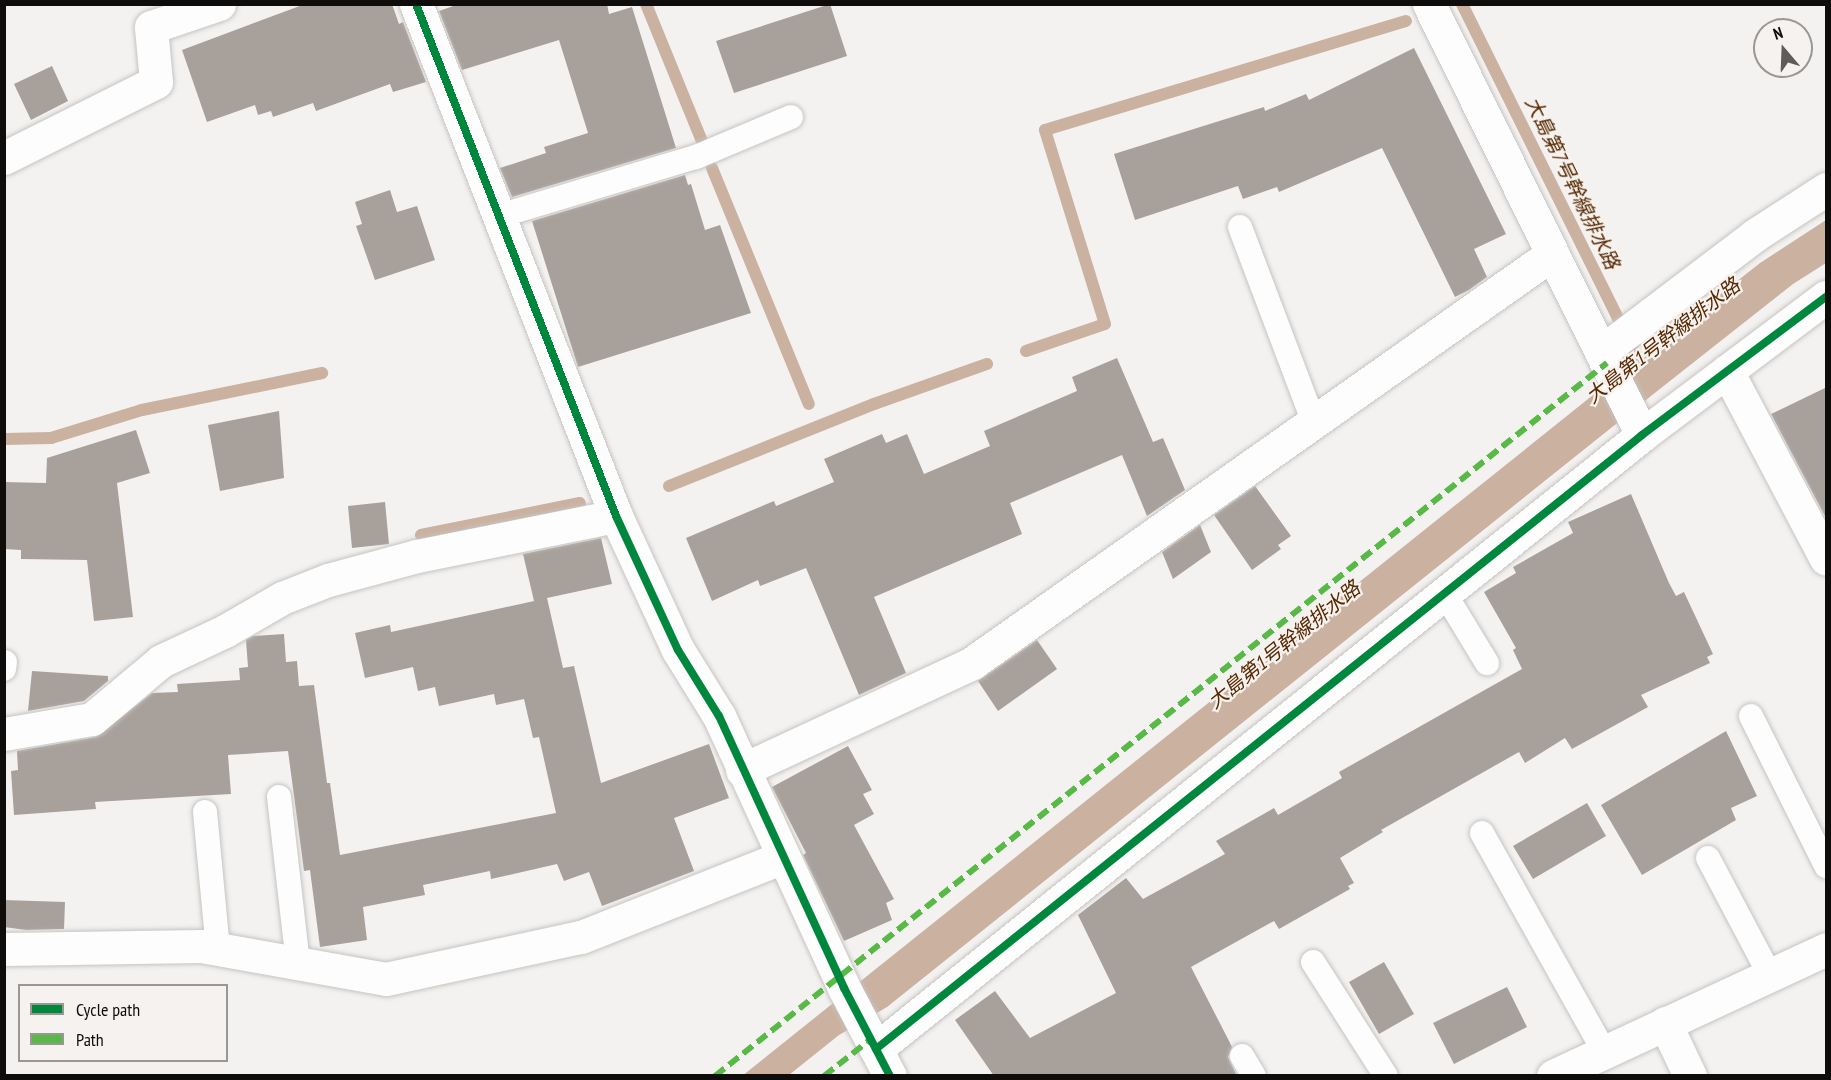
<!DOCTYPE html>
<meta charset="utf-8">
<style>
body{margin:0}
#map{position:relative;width:1831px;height:1080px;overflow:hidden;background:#f4f2f0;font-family:"PT Sans Narrow","Noto Sans JP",sans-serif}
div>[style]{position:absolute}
.water>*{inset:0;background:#cbb1a0}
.stream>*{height:12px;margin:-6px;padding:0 6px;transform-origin:6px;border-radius:6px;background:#cbb1a0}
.building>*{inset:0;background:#a8a09b}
.roads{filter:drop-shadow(0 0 2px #c5c4c2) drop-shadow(0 0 2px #c5c4c2)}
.service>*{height:24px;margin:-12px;padding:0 12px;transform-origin:12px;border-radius:12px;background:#fdfdfd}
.minor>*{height:33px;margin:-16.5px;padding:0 16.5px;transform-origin:16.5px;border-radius:16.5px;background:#fdfdfd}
.quiet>*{height:6px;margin-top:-3px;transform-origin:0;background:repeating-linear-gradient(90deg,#58b947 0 12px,transparent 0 18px)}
.cycleway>*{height:8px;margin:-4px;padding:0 4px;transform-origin:4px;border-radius:4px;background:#00873e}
span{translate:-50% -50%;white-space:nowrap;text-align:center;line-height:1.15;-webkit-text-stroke:4.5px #f5f2ef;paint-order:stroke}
.water-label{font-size:20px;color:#572800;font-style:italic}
.frame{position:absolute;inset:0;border:6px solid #0e0d0c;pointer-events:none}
.legend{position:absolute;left:18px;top:984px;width:210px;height:78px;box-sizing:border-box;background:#f5f2ef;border:2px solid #999694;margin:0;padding:8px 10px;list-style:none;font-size:18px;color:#0e0d0c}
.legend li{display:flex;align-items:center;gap:12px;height:30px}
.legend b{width:30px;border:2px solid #999694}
.north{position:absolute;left:1753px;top:18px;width:60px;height:60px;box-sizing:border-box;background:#f5f2ef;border:2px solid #999694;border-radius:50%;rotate:341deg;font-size:16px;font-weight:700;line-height:24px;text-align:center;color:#0e0d0c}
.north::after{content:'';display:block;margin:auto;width:21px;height:27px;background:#5e5d5c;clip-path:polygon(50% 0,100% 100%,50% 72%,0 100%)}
</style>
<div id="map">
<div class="water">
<div style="clip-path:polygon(1826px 220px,1826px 263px,1793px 284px,1656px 392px,887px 1007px,839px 1035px,789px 1075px,742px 1076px,1638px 359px,1760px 263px)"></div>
</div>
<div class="stream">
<div style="left:646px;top:4px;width:146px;rotate:67.8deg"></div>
<div style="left:1462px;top:4px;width:410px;rotate:63.6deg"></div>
<div style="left:712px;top:168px;width:255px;rotate:67.7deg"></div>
<div style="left:1026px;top:351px;width:83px;rotate:-18.9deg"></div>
<div style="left:1105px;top:324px;width:203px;rotate:-107.2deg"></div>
<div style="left:1045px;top:130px;width:377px;rotate:-16.8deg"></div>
<div style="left:4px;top:439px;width:47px;rotate:-1.2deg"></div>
<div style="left:51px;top:438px;width:95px;rotate:-17.1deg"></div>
<div style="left:142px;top:410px;width:184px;rotate:-11.6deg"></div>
<div style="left:669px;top:486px;width:221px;rotate:-21.8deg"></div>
<div style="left:874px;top:404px;width:120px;rotate:-19.5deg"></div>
<div style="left:421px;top:535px;width:162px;rotate:-11.4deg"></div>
</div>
<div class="building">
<div style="clip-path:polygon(305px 4px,392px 4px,399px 24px,403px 22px,426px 82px,393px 92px,390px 84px,316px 111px,313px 103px,273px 117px,271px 111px,258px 115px,255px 105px,207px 122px,182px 50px)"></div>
<div style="clip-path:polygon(459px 4px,607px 4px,609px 14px,632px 7px,676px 148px,512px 197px,500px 168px,546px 153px,544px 147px,588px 133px,559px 40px,462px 70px,439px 11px)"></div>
<div style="clip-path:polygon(830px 4px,847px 56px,734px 93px,716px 41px)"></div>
<div style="clip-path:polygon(1414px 48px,1506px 234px,1474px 249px,1487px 277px,1469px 290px,1455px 297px,1382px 148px,1279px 192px,1277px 187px,1243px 199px,1238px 186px,1135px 220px,1114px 154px,1264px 107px,1265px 111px,1306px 94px,1309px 100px)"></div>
<div style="clip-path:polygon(52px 66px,68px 101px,31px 120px,14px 84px)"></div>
<div style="clip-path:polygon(685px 175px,688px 185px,691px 184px,705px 230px,720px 225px,751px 313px,578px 367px,532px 221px)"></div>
<div style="clip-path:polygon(390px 190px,397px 212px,417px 206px,435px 260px,375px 280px,356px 226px,362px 224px,355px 202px)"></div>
<div style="clip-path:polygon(1117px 358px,1153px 442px,1163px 438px,1185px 490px,1147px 516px,1122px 455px,1010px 503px,1022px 534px,874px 597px,906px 673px,859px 695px,806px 568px,760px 586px,758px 580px,712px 601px,686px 538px,774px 501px,776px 506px,834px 482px,824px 459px,882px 434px,886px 443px,907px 434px,924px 474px,990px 446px,984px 431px,1077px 391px,1072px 377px)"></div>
<div style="clip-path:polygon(1827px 387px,1827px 520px,1771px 414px)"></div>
<div style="clip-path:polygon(279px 411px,284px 478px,220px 491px,208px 425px)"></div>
<div style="clip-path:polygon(136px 430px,150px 473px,117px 483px,133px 617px,94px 621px,87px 560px,21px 559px,21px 550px,4px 549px,4px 482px,46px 483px,47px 458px)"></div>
<div style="clip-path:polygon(1255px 486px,1291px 536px,1278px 545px,1281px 549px,1252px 570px,1214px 515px)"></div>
<div style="clip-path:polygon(1631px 494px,1669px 583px,1676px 596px,1684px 592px,1713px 654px,1707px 657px,1710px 663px,1641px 695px,1648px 707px,1572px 749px,1565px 738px,1525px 763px,1519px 752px,1381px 830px,1383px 832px,1340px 858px,1354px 883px,1348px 886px,1350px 889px,1279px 929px,1274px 921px,1191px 967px,1228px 1039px,1232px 1047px,1228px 1057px,1237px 1076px,994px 1076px,955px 1020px,995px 991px,1030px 1038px,1116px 993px,1078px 915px,1126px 878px,1143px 899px,1225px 854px,1216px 841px,1274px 808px,1278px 815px,1342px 778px,1339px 772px,1522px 669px,1513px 650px,1516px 648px,1484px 592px,1516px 573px,1513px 567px,1573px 533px,1568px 522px)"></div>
<div style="clip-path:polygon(385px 502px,389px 544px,352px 548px,348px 506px)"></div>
<div style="clip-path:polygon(1200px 525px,1211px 552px,1173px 579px,1162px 552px)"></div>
<div style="clip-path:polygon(601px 538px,612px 584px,547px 598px,563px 668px,574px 666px,601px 783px,709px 744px,729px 798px,674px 818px,694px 871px,602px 906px,589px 872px,564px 881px,557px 864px,491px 879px,490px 871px,423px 885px,425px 895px,363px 907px,367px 940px,320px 947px,310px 870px,304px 871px,288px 751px,228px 755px,231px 794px,95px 802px,96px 809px,14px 815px,11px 771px,18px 770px,17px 751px,96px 737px,152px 693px,178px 692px,177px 684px,240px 680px,239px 668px,248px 667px,246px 640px,253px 636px,284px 634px,286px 662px,297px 661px,299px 686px,314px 685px,327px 783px,330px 783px,340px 855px,556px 813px,539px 737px,533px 738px,524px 699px,496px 705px,494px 694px,439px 706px,435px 687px,418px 691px,413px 667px,365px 678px,355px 633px,390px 625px,391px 632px,534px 601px,523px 554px)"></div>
<div style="clip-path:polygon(1037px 640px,1057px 669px,998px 711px,978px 681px)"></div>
<div style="clip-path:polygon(32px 671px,108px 676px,108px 681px,84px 701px,28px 711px)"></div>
<div style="clip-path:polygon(1726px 731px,1757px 796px,1731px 808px,1736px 820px,1642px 875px,1601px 805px)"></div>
<div style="clip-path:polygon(848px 746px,872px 790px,863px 794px,874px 814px,854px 825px,894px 899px,886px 903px,892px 920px,844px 941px,803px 855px,806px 853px,772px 787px)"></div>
<div style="clip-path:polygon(1587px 803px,1606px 836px,1533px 879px,1513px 846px)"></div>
<div style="clip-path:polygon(4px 900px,65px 902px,64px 929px,26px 930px,4px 927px)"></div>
<div style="clip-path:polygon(1384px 962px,1414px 1014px,1379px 1034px,1349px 982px)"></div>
<div style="clip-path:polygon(1507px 987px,1527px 1027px,1454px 1064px,1433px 1023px)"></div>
</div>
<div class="roads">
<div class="service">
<div style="left:499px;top:216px;width:206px;rotate:-16.7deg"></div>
<div style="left:696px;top:157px;width:103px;rotate:-22.8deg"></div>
<div style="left:1240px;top:227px;width:210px;rotate:69.3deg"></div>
<div style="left:1445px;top:594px;width:81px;rotate:58.7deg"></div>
<div style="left:4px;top:669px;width:7px;rotate:-82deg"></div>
<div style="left:1751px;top:716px;width:168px;rotate:63.4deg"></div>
<div style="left:279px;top:797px;width:167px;rotate:83.5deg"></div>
<div style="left:205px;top:812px;width:138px;rotate:84.6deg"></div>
<div style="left:1482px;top:833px;width:250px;rotate:60.8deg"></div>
<div style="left:1708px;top:858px;width:132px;rotate:62.1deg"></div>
<div style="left:1313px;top:962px;width:135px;rotate:57.4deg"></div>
<div style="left:1242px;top:1056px;width:23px;rotate:59deg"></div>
</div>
<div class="minor">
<div style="left:416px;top:4px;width:550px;rotate:68.66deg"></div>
<div style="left:616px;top:516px;width:148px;rotate:65.2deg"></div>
<div style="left:678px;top:650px;width:78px;rotate:58.2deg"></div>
<div style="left:719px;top:716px;width:299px;rotate:65.3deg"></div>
<div style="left:844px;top:988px;width:99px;rotate:62.4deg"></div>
<div style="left:1429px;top:4px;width:481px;rotate:63.7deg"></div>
<div style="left:4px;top:158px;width:170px;rotate:-26.6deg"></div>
<div style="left:156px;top:82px;width:55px;rotate:-95.2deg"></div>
<div style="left:151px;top:27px;width:72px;rotate:-18.7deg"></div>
<div style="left:1601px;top:352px;width:193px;rotate:-37.2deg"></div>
<div style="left:1755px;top:235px;width:85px;rotate:-32.9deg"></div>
<div style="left:1727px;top:371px;width:212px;rotate:62.2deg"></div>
<div style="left:4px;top:734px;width:89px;rotate:-9.7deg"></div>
<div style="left:92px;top:719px;width:90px;rotate:-40deg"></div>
<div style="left:161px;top:661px;width:71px;rotate:-25.1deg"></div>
<div style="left:225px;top:631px;width:66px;rotate:-30.1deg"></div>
<div style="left:282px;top:598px;width:49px;rotate:-21.4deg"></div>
<div style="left:328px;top:580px;width:92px;rotate:-15.1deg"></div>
<div style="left:417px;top:556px;width:203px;rotate:-11.4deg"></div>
<div style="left:742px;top:770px;width:254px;rotate:-24.9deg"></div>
<div style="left:972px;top:663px;width:710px;rotate:-35.19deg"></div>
<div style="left:4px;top:949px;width:197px;rotate:-0.9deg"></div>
<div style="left:201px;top:946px;width:188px;rotate:10.1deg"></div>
<div style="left:386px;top:979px;width:199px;rotate:-12.2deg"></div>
<div style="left:581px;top:937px;width:217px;rotate:-21.6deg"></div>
<div style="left:1665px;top:1023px;width:59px;rotate:64.7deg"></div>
<div style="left:876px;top:1049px;width:982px;rotate:-38.71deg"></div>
<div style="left:1642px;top:435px;width:230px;rotate:-36.9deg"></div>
<div style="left:1553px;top:1076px;width:301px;rotate:-24.9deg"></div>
</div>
</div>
<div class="quiet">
<div style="left:715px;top:1076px;width:1142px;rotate:-38.64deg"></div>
<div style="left:824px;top:1076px;width:60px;rotate:-38.2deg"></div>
</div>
<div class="cycleway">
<div style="left:416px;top:4px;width:550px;rotate:68.66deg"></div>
<div style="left:616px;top:516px;width:148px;rotate:65.2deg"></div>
<div style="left:678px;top:650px;width:78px;rotate:58.2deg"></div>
<div style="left:719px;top:716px;width:299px;rotate:65.3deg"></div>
<div style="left:844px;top:988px;width:99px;rotate:62.4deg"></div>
<div style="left:876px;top:1049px;width:982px;rotate:-38.71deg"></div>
<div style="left:1642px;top:435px;width:230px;rotate:-36.9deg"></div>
</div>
<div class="water-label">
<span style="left:1572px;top:183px;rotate:64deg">大島第7号幹線排水路</span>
<span style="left:1663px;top:341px;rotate:-38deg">大島第1号幹線排水路</span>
<span style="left:1284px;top:645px;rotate:-39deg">大島第1号幹線排水路</span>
</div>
<div class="frame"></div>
<ul class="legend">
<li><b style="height:8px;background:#00873e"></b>Cycle path</li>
<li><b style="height:8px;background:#58b947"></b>Path</li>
</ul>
<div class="north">N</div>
</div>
